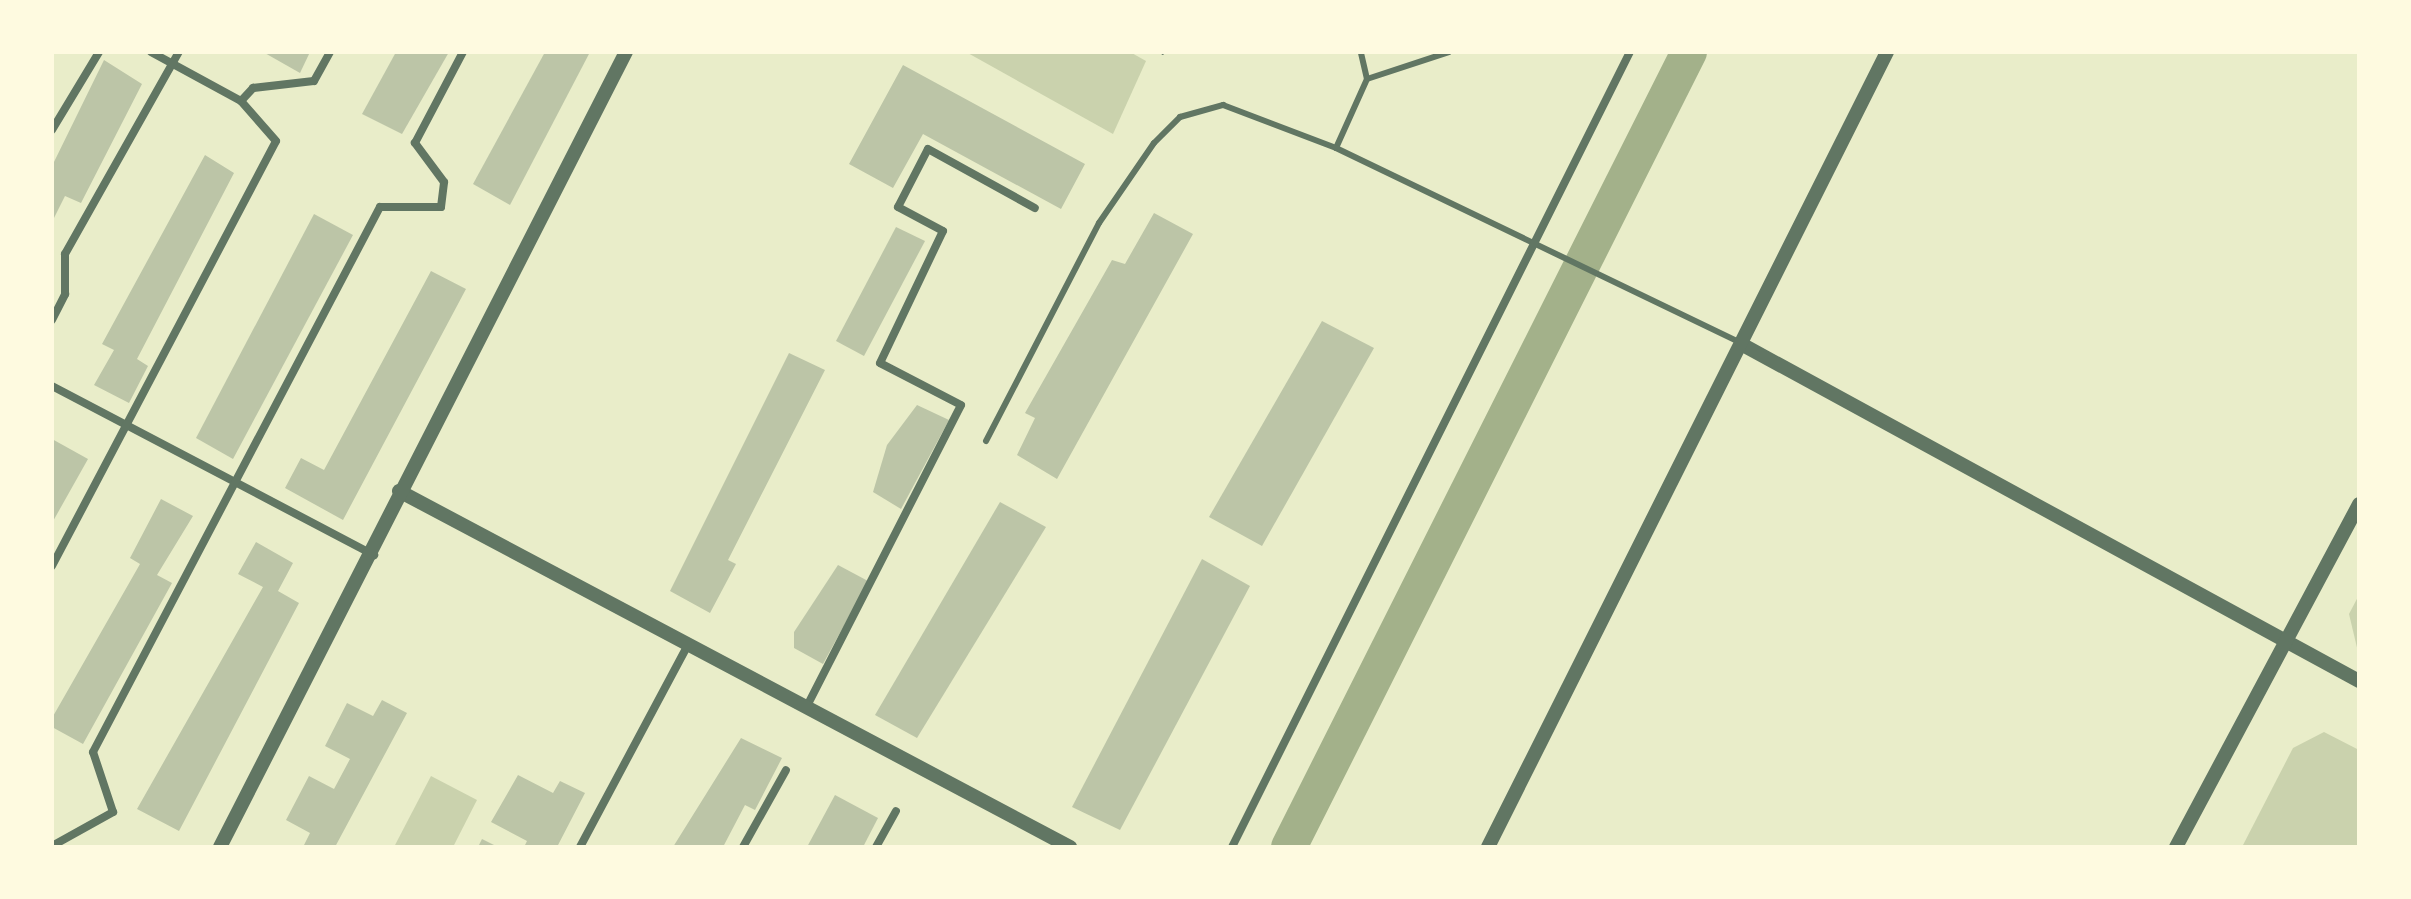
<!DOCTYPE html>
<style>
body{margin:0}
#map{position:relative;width:2411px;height:899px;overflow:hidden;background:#e9edc9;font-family:Manrope,sans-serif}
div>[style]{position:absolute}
.green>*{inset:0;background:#cad2ad}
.river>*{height:36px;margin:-18px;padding:0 18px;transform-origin:18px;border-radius:18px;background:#a3b18a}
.building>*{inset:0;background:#bcc5a7}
.path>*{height:4px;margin:-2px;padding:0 2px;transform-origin:2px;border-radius:2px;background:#344e41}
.service>*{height:6px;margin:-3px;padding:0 3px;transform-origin:3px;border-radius:3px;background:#617663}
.minor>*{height:8px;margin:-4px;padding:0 4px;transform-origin:4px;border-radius:4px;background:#617663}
.tertiary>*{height:14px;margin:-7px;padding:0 7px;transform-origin:7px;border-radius:7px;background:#617663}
span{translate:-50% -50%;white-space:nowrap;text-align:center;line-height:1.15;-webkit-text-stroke:8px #fefae0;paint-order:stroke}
.frame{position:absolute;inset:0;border:54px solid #fefae0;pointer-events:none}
</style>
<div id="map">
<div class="green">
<div style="clip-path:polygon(966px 52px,1130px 52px,1146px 61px,1113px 134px)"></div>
<div style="clip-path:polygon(2359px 595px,2359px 656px,2349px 614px)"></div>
<div style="clip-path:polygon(2324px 732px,2359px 750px,2359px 847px,2242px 847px,2293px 748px)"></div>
<div style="clip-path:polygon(431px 776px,477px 800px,453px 847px,394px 847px)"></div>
</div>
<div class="river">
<div style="left:1289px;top:847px;width:890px;rotate:-63.29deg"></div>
</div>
<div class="building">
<div style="clip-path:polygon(263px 52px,310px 52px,300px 73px)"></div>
<div style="clip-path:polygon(396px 52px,449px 52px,402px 134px,362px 114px)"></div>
<div style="clip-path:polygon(545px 52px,590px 52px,510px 205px,473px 184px)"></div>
<div style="clip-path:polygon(104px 60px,142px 84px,81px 203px,65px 196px,52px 222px,52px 166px)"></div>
<div style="clip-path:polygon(903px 65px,1085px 164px,1061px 209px,923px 134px,893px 188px,849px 164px)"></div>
<div style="clip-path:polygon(205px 155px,234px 173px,137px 359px,148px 366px,129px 403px,94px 385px,114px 350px,102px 344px)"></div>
<div style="clip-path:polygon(1154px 213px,1193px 234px,1057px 479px,1017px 455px,1035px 418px,1025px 413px,1112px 260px,1125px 264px)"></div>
<div style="clip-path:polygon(314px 214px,353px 235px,233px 459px,196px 438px)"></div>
<div style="clip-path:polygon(896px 227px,925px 241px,864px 356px,836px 341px)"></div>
<div style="clip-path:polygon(431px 271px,466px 289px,343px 520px,285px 488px,301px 458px,324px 470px)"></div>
<div style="clip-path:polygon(1322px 321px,1374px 348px,1262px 546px,1209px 517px)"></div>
<div style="clip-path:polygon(789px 353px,825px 370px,728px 560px,736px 564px,710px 613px,670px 591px)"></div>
<div style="clip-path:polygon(917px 405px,949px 420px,901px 509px,873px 492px,887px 445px)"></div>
<div style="clip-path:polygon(52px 439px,88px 459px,52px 523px)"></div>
<div style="clip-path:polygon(161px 499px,193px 516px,157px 575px,172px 583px,83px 744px,52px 727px,52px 718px,140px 564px,130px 558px)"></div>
<div style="clip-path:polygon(1000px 502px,1046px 527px,917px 738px,875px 715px)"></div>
<div style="clip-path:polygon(256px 542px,293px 563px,278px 591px,299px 603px,179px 831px,137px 809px,263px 587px,238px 574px)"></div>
<div style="clip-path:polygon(1202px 559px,1250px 586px,1120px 830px,1072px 807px)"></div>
<div style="clip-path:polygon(838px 565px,868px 581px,823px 664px,794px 648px,794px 632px)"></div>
<div style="clip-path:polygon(382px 700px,407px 713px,335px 847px,303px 847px,310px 833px,286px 820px,309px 776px,334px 789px,350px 759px,325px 746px,347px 703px,373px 716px)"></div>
<div style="clip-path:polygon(741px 738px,782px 758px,755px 810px,745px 805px,723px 847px,673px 847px)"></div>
<div style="clip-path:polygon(518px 775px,553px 793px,560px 781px,585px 793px,557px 847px,524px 847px,527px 841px,491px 822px)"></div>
<div style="clip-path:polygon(835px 795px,878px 818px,863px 847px,807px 847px)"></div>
<div style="clip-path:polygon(482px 839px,498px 847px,478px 847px)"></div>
</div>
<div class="path">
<div style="left:1162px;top:52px;width:1px;rotate:45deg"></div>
</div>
<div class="service">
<div style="left:1367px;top:79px;width:86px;rotate:-18.2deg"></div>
<div style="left:1336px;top:148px;width:76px;rotate:-65.8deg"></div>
<div style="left:1367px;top:79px;width:28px;rotate:-103deg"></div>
<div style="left:986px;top:441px;width:246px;rotate:-62.6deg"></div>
<div style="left:1099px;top:223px;width:97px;rotate:-55.5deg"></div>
<div style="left:1154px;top:143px;width:37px;rotate:-45deg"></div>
<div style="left:1180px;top:117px;width:45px;rotate:-15.6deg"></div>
<div style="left:1223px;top:105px;width:121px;rotate:20.8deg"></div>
<div style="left:1336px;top:148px;width:447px;rotate:25.7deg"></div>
</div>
<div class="minor">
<div style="left:151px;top:52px;width:102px;rotate:28.6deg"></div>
<div style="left:52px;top:130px;width:91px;rotate:-58.9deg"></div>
<div style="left:52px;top:320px;width:29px;rotate:-63deg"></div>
<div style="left:65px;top:294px;width:40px;rotate:-90deg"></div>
<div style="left:65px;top:254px;width:232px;rotate:-60.6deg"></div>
<div style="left:52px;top:386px;width:364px;rotate:27.7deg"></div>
<div style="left:52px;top:566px;width:480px;rotate:-62.2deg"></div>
<div style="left:276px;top:141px;width:53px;rotate:-131.2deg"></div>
<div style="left:241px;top:101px;width:18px;rotate:-47deg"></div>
<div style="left:253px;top:88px;width:61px;rotate:-6.5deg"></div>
<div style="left:314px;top:81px;width:33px;rotate:-61deg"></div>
<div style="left:806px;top:708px;width:340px;rotate:-62.9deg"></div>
<div style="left:961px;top:405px;width:91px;rotate:-152.6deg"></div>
<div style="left:880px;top:363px;width:146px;rotate:-64.5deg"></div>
<div style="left:943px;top:231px;width:51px;rotate:-151.9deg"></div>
<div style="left:898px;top:207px;width:65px;rotate:-62.7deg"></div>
<div style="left:928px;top:149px;width:122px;rotate:28.9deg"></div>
<div style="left:52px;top:846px;width:70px;rotate:-29.1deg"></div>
<div style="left:113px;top:812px;width:63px;rotate:-108.4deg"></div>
<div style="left:93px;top:752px;width:616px;rotate:-62.23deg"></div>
<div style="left:380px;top:207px;width:61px"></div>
<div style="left:441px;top:207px;width:25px;rotate:-83deg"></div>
<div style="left:444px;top:182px;width:49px;rotate:-126.6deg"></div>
<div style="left:415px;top:143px;width:103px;rotate:-62.2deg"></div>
<div style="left:580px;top:847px;width:229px;rotate:-61.9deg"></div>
<div style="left:743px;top:847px;width:88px;rotate:-60.8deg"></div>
<div style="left:876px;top:847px;width:41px;rotate:-60.9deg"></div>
<div style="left:1232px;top:847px;width:889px;rotate:-63.41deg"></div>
</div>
<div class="tertiary">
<div style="left:1743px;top:345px;width:702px;rotate:28.61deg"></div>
<div style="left:399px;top:491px;width:760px;rotate:27.95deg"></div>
<div style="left:220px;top:847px;width:893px;rotate:-62.95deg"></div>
<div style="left:1488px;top:847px;width:890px;rotate:-63.35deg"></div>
<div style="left:2176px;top:847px;width:389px;rotate:-61.9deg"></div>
</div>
<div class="frame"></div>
</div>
